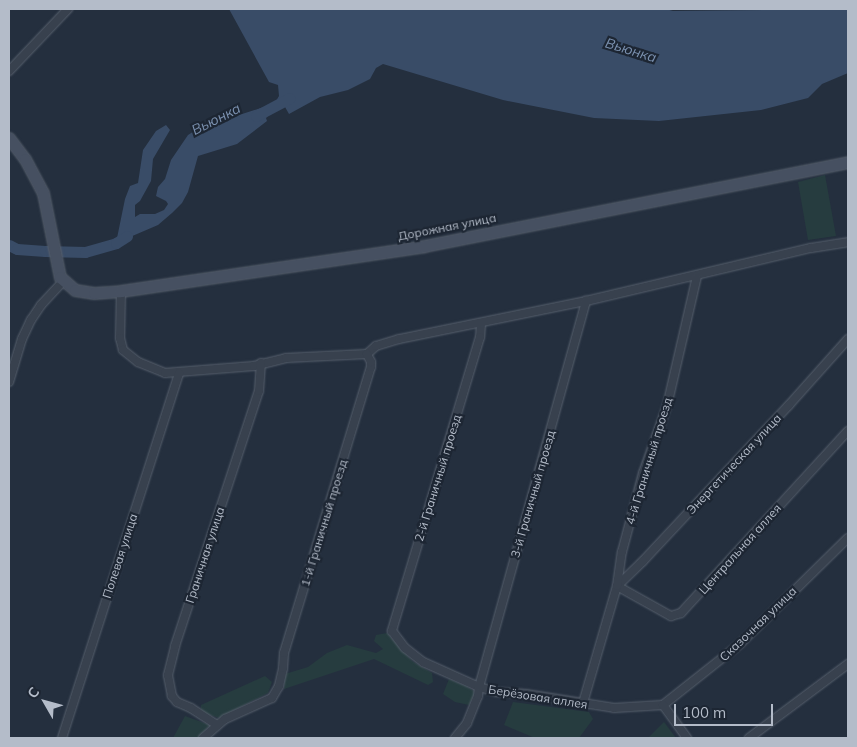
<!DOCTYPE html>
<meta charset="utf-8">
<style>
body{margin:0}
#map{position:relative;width:857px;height:747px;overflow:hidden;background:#242f3e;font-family:Mulish,sans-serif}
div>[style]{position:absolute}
.green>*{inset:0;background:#263c3f}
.water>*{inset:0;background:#394c67}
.river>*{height:11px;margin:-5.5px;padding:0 5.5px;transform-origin:5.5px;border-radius:5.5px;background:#394c67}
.roads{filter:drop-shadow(0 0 1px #565f6c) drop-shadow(0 0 1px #565f6c)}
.minor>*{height:8px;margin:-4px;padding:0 4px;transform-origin:4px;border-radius:4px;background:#38414e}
.secondary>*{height:11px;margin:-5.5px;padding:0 5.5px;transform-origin:5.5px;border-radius:5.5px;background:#465061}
span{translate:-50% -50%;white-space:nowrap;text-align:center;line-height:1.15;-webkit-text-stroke:4.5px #1d2633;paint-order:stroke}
.street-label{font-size:12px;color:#b4bcc9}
.water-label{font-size:14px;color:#7c92b1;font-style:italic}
.frame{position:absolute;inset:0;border:10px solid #b4bcc9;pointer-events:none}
.north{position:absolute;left:20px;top:677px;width:50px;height:50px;-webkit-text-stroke:4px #1d2633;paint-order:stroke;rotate:308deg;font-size:14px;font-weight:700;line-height:20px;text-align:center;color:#b4bcc9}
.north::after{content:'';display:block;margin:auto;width:18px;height:22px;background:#b4bcc9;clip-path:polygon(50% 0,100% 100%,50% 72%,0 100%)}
.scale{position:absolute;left:674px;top:704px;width:99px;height:22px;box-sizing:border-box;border:2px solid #b4bcc9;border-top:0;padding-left:6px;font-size:15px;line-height:18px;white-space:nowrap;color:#b4bcc9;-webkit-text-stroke:4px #1d2633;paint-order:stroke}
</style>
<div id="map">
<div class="green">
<div style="clip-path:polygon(825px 175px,836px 236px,808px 240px,798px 182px)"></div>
<div style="clip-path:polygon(387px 633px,412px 661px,432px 673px,433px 682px,428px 685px,374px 659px,284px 689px,285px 674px,308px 667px,327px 653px,347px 645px,376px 653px,383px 649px,374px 641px,376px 635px)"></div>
<div style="clip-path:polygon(265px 676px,272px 682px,268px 693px,219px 718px,201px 712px,201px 705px)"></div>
<div style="clip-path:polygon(449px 679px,466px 686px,475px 692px,469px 705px,455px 702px,443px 694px)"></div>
<div style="clip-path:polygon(513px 702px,589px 712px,593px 719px,579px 738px,535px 738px,504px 725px)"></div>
<div style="clip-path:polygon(185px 716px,210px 725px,198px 738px,173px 738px)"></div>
<div style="clip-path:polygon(664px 722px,676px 738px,648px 738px)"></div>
</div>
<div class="water">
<div style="clip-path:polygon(229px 9px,666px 9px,673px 11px,848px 9px,848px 73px,822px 84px,808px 98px,761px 110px,659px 121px,594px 118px,503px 100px,383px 64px,376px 68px,370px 79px,348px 90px,320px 97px,289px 114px,285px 107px,280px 108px,276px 101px,279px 96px,278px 85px,269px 82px)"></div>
<div style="clip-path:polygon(267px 106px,270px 113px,266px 118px,267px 121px,237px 144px,198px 156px,188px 192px,182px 203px,172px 213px,158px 225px,116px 243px,125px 199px,130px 186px,138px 183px,143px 150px,156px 131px,166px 125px,170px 130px,153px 159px,151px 181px,140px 201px,135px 205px,135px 217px,140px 214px,155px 214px,164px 210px,168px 204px,166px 201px,156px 196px,158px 187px,165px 179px,171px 160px,188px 135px,199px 128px)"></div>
</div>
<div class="river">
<div style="left:256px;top:116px;width:38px;rotate:-28deg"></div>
<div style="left:9px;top:245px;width:9px;rotate:27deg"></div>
<div style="left:17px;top:249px;width:28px;rotate:4deg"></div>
<div style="left:45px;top:251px;width:40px;rotate:1.4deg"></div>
<div style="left:85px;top:252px;width:32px;rotate:-16deg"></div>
<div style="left:116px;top:243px;width:13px;rotate:-32deg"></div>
</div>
<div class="roads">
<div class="minor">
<div style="left:9px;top:71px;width:86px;rotate:-46.4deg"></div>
<div style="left:121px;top:291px;width:47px;rotate:91.2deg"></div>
<div style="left:120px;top:338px;width:12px;rotate:76deg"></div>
<div style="left:123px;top:350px;width:19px;rotate:39deg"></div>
<div style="left:138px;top:362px;width:29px;rotate:22deg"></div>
<div style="left:165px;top:373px;width:89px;rotate:-4.5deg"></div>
<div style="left:254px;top:366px;width:33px;rotate:-14deg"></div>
<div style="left:286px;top:358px;width:81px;rotate:-2.8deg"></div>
<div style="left:481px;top:324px;width:13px;rotate:94deg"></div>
<div style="left:480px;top:337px;width:307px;rotate:106.7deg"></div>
<div style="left:392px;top:631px;width:21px;rotate:53deg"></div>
<div style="left:405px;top:648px;width:23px;rotate:38deg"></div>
<div style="left:423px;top:662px;width:61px;rotate:24.1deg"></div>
<div style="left:479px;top:687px;width:19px;rotate:16deg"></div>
<div style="left:497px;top:692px;width:29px;rotate:4deg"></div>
<div style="left:526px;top:694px;width:89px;rotate:9deg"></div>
<div style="left:614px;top:708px;width:49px;rotate:-3.5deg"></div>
<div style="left:663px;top:705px;width:98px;rotate:-38.4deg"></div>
<div style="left:740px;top:644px;width:151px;rotate:-44.5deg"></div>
<div style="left:848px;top:339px;width:89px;rotate:131.8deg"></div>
<div style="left:789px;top:405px;width:214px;rotate:133.1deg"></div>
<div style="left:643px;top:561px;width:36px;rotate:136deg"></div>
<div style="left:617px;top:586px;width:62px;rotate:29.1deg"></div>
<div style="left:671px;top:616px;width:10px;rotate:-17deg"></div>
<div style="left:681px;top:613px;width:247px;rotate:-47.5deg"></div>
<div style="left:367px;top:354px;width:12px;rotate:-42deg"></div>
<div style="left:376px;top:346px;width:24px;rotate:-17deg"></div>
<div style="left:399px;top:339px;width:191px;rotate:-11.5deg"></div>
<div style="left:586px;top:301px;width:231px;rotate:-13.3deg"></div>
<div style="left:811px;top:248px;width:37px;rotate:-9deg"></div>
<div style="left:9px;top:382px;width:45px;rotate:-73.2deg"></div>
<div style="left:22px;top:339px;width:21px;rotate:-65deg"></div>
<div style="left:31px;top:320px;width:18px;rotate:-56deg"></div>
<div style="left:41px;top:305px;width:33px;rotate:-47deg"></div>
<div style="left:583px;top:703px;width:122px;rotate:-73.8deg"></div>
<div style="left:617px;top:586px;width:34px;rotate:-82deg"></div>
<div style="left:622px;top:552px;width:82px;rotate:-75.1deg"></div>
<div style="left:643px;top:473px;width:71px;rotate:-70.3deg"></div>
<div style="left:667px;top:406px;width:133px;rotate:-77deg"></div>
<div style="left:663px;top:705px;width:41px;rotate:54deg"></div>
<div style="left:217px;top:725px;width:31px;rotate:-147deg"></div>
<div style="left:191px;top:708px;width:15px;rotate:-157deg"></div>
<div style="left:177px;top:702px;width:8px;rotate:-130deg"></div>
<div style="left:172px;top:696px;width:21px;rotate:-101deg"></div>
<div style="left:168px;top:675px;width:30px;rotate:-76deg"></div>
<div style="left:175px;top:646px;width:268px;rotate:-71.8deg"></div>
<div style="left:259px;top:391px;width:28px;rotate:-86deg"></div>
<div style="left:62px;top:738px;width:383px;rotate:-72.2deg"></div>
<div style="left:203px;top:738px;width:29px;rotate:-41deg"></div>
<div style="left:225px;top:719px;width:51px;rotate:-24.1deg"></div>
<div style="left:272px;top:698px;width:14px;rotate:-60deg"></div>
<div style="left:279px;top:686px;width:18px;rotate:-77deg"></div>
<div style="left:283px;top:668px;width:15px;rotate:-86deg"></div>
<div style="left:284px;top:653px;width:299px;rotate:-73.1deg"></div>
<div style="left:371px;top:367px;width:5px;rotate:-90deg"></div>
<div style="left:371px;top:362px;width:9px;rotate:-117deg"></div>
<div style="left:455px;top:738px;width:19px;rotate:-51deg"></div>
<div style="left:467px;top:723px;width:29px;rotate:-68deg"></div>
<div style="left:478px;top:696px;width:9px;rotate:-84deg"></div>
<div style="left:479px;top:687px;width:401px;rotate:-74.5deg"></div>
<div style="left:749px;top:738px;width:124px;rotate:-36.8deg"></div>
</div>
<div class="secondary">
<div style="left:9px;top:138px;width:26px;rotate:53deg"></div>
<div style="left:25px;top:159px;width:38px;rotate:62deg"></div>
<div style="left:43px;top:193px;width:86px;rotate:78.6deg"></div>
<div style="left:60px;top:277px;width:20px;rotate:41deg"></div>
<div style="left:75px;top:290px;width:19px;rotate:9deg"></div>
<div style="left:94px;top:293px;width:27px;rotate:-4deg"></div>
<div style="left:121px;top:291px;width:306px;rotate:-8.4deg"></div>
<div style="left:424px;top:246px;width:432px;rotate:-11.2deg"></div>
</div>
</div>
<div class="street-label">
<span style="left:447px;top:227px;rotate:-11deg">Дорожная улица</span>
<span style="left:649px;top:461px;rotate:-73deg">4-й Граничный проезд</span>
<span style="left:734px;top:464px;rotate:-47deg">Энергетическая улица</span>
<span style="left:438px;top:478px;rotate:-73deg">2-й Граничный проезд</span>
<span style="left:533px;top:494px;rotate:-74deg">3-й Граничный проезд</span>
<span style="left:324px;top:523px;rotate:-73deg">1-й Граничный проезд</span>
<span style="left:740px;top:549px;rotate:-48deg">Центральная аллея</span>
<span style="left:205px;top:555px;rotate:-72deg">Граничная улица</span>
<span style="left:120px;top:556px;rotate:-72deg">Полевая улица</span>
<span style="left:758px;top:624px;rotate:-44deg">Сказочная улица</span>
<span style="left:538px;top:697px;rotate:9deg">Берёзовая аллея</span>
</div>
<div class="water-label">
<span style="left:631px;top:50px;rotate:17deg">Вьюнка</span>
<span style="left:216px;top:119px;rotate:-27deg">Вьюнка</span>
</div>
<div class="frame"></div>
<div class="north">С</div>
<div class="scale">100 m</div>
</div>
